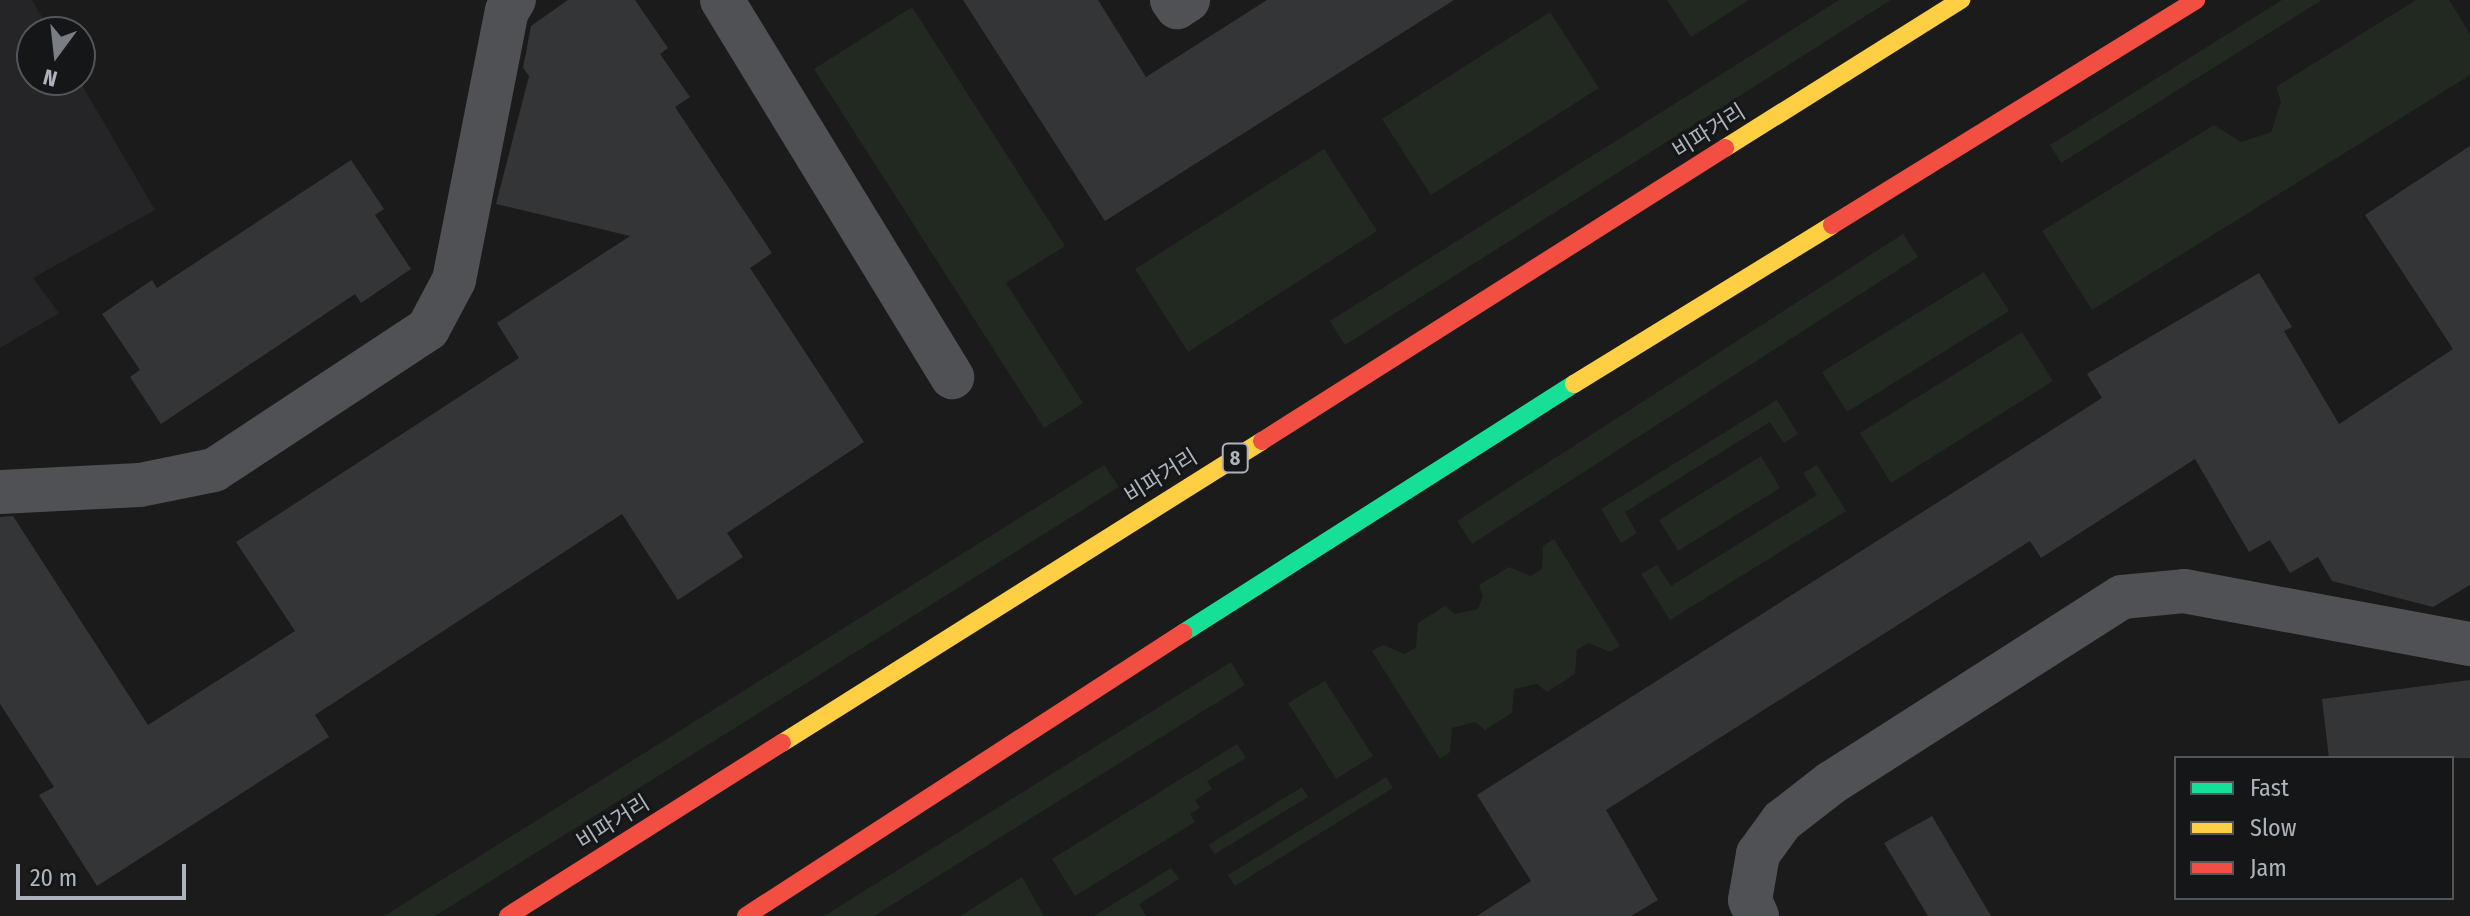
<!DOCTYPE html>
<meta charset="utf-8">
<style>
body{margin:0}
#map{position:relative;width:2470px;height:916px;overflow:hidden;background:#1b1b1c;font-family:"Fira Sans Condensed","Noto Sans KR",sans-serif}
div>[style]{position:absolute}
.built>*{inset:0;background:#252528}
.green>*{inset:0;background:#212921}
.building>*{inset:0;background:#343536}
.street>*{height:44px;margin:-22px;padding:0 22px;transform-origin:22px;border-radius:22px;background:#4f5155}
.fast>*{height:18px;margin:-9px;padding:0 9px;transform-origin:9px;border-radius:9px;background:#16e098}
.slow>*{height:18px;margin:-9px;padding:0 9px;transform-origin:9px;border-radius:9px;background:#ffcf43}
.jam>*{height:18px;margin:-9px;padding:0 9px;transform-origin:9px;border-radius:9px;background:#f24e42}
span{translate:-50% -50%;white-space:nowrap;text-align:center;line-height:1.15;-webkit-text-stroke:6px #151618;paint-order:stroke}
.shield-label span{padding:2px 6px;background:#151618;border:2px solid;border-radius:6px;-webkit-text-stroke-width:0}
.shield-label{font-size:20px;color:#adb3bc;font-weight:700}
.street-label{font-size:22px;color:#adb3bc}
.legend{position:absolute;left:2174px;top:756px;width:280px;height:144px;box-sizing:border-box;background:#151618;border:2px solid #52555a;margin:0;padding:10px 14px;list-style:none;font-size:24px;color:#adb3bc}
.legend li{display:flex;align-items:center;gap:16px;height:40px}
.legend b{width:40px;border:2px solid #52555a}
.north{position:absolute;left:16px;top:16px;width:80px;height:80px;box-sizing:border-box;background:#151618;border:2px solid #52555a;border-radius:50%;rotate:195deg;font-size:22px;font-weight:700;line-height:32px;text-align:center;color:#adb3bc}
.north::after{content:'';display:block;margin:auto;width:28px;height:36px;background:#7a7e84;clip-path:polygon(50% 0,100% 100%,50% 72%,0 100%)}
.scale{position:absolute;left:16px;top:864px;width:170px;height:36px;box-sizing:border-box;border:4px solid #adb3bc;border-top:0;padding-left:10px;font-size:24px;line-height:28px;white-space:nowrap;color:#adb3bc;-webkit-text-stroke:6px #151618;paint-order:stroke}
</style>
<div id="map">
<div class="built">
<div style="clip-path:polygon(0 0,32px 0,51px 32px,32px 32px,32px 80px,79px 80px,155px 210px,33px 278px,59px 313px,0 348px)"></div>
</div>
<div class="green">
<div style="clip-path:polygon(1667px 0,1749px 0,1691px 37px)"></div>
<div style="clip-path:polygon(1839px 0,1891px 0,1345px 345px,1330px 321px)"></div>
<div style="clip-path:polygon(2282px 0,2322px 0,2061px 163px,2050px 145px)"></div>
<div style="clip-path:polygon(2416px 0,2449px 0,2470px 34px,2470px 75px,2092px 310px,2042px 231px,2214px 125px,2241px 142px,2271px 132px,2281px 102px,2276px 87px)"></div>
<div style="clip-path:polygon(912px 7px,1065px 246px,1006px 283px,1083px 403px,1044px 428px,814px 69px)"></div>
<div style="clip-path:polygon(1550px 12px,1599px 88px,1431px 195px,1382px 119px)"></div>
<div style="clip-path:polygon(1324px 149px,1377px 231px,1188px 352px,1135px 269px)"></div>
<div style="clip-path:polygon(1903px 234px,1918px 257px,1472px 544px,1457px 521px)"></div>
<div style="clip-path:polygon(1984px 272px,2009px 311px,1847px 412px,1822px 372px)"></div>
<div style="clip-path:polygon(2022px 332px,2053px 381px,1891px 483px,1860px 433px)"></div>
<div style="clip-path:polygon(1777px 400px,1798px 434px,1784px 443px,1770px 422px,1625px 512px,1637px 533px,1621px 543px,1601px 509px)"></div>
<div style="clip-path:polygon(1761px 456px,1780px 488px,1678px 551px,1659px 520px)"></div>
<div style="clip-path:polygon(1104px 465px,1119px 487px,435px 916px,384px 916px)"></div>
<div style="clip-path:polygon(1817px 465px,1846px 511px,1670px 620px,1641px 574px,1657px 565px,1671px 586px,1817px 495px,1803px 473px)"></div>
<div style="clip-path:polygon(1554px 539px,1620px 646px,1610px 652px,1588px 643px,1577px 650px,1575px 674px,1547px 692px,1537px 684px,1514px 689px,1512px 713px,1485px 730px,1475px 722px,1452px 728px,1450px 752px,1440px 759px,1372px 651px,1383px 645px,1405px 654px,1416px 647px,1418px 623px,1445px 606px,1455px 614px,1478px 609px,1483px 597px,1479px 585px,1509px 567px,1531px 576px,1542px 569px,1543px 546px)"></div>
<div style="clip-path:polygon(1231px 662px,1245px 685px,874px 916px,824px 916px)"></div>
<div style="clip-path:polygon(1325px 681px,1373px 756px,1336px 779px,1288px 703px)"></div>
<div style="clip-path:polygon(1237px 744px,1246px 758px,1207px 781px,1212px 789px,1195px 800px,1200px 808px,1190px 814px,1195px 822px,1075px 896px,1052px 859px)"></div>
<div style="clip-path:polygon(1386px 777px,1393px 788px,1235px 886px,1228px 875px)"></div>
<div style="clip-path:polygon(1302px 787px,1308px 797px,1215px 854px,1208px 845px)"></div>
<div style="clip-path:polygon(1171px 868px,1179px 879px,1139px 904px,1146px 916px,1094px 916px)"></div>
<div style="clip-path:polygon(1022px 877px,1044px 916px,960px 916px)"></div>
</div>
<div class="building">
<div style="clip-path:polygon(568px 0,635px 0,668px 48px,660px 54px,690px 97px,675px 107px,772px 253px,750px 268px,864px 442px,727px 533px,743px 557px,678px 600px,622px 514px,315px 715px,329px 737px,97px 886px,39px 795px,54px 787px,0 704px,0 517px,13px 516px,148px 725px,295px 631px,236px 542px,519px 358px,497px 323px,630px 236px,496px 204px,529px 76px,523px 68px,531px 26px)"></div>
<div style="clip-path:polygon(963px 0,1098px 0,1146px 77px,1267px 0,1454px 0,1105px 221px)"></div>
<div style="clip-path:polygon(2470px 146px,2470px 585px,2433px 607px,2332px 581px,2318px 557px,2290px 573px,2270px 540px,2249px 552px,2195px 459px,2041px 558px,2030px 541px,1606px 810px,1658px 900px,1631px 916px,1477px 916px,1531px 881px,1477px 795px,2102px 398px,2087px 374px,2259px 273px,2292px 327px,2284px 331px,2339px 424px,2453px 349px,2365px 215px)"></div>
<div style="clip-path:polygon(351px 160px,384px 209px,375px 215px,411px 269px,361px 303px,355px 294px,161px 424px,130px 377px,140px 370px,102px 314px,152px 280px,157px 288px)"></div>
<div style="clip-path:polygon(2470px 680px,2470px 758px,2329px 758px,2322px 699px)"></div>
<div style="clip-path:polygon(1932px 816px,1991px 916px,1928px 916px,1884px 843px)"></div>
</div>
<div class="street">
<div style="left:722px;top:0;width:442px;rotate:58.6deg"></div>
<div style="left:1172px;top:0;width:9px;rotate:54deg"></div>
<div style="left:1177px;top:7px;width:13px;rotate:-32deg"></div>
<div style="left:0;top:492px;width:140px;rotate:-2.9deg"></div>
<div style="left:140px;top:485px;width:76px;rotate:-11.5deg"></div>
<div style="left:214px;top:470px;width:256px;rotate:-33.4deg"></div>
<div style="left:428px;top:329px;width:55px;rotate:-62deg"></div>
<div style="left:454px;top:280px;width:274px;rotate:-78.9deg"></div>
<div style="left:507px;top:11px;width:13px;rotate:-58deg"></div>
<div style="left:1757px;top:916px;width:17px;rotate:-114deg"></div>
<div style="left:1750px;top:900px;width:47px;rotate:-80.1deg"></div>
<div style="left:1758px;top:854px;width:41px;rotate:-54deg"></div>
<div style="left:1782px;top:821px;width:62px;rotate:-37.8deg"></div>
<div style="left:1831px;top:783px;width:345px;rotate:-32.6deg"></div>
<div style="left:2122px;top:597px;width:62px;rotate:-5.5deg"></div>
<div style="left:2184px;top:591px;width:291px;rotate:10.5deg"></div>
</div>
<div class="fast">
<div style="left:1183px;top:633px;width:464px;rotate:-32.5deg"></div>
</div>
<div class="slow">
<div style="left:1725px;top:148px;width:279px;rotate:-32.1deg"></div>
<div style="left:1574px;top:384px;width:303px;rotate:-31.6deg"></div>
<div style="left:782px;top:743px;width:567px;rotate:-32.18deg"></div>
</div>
<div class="jam">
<div style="left:1832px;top:225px;width:428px;rotate:-31.7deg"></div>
<div style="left:1262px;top:441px;width:548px;rotate:-32.33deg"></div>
<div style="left:508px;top:916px;width:324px;rotate:-32.3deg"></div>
<div style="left:746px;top:916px;width:521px;rotate:-32.93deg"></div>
</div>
<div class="shield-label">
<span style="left:1235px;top:458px">8</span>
</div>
<div class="street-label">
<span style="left:1709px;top:131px;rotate:-32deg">비파거리</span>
<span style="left:1161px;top:476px;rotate:-32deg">비파거리</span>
<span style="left:613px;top:822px;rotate:-32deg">비파거리</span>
</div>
<ul class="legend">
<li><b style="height:10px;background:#16e098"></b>Fast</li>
<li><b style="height:10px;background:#ffcf43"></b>Slow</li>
<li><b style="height:10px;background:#f24e42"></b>Jam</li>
</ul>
<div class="north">N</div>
<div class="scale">20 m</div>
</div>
